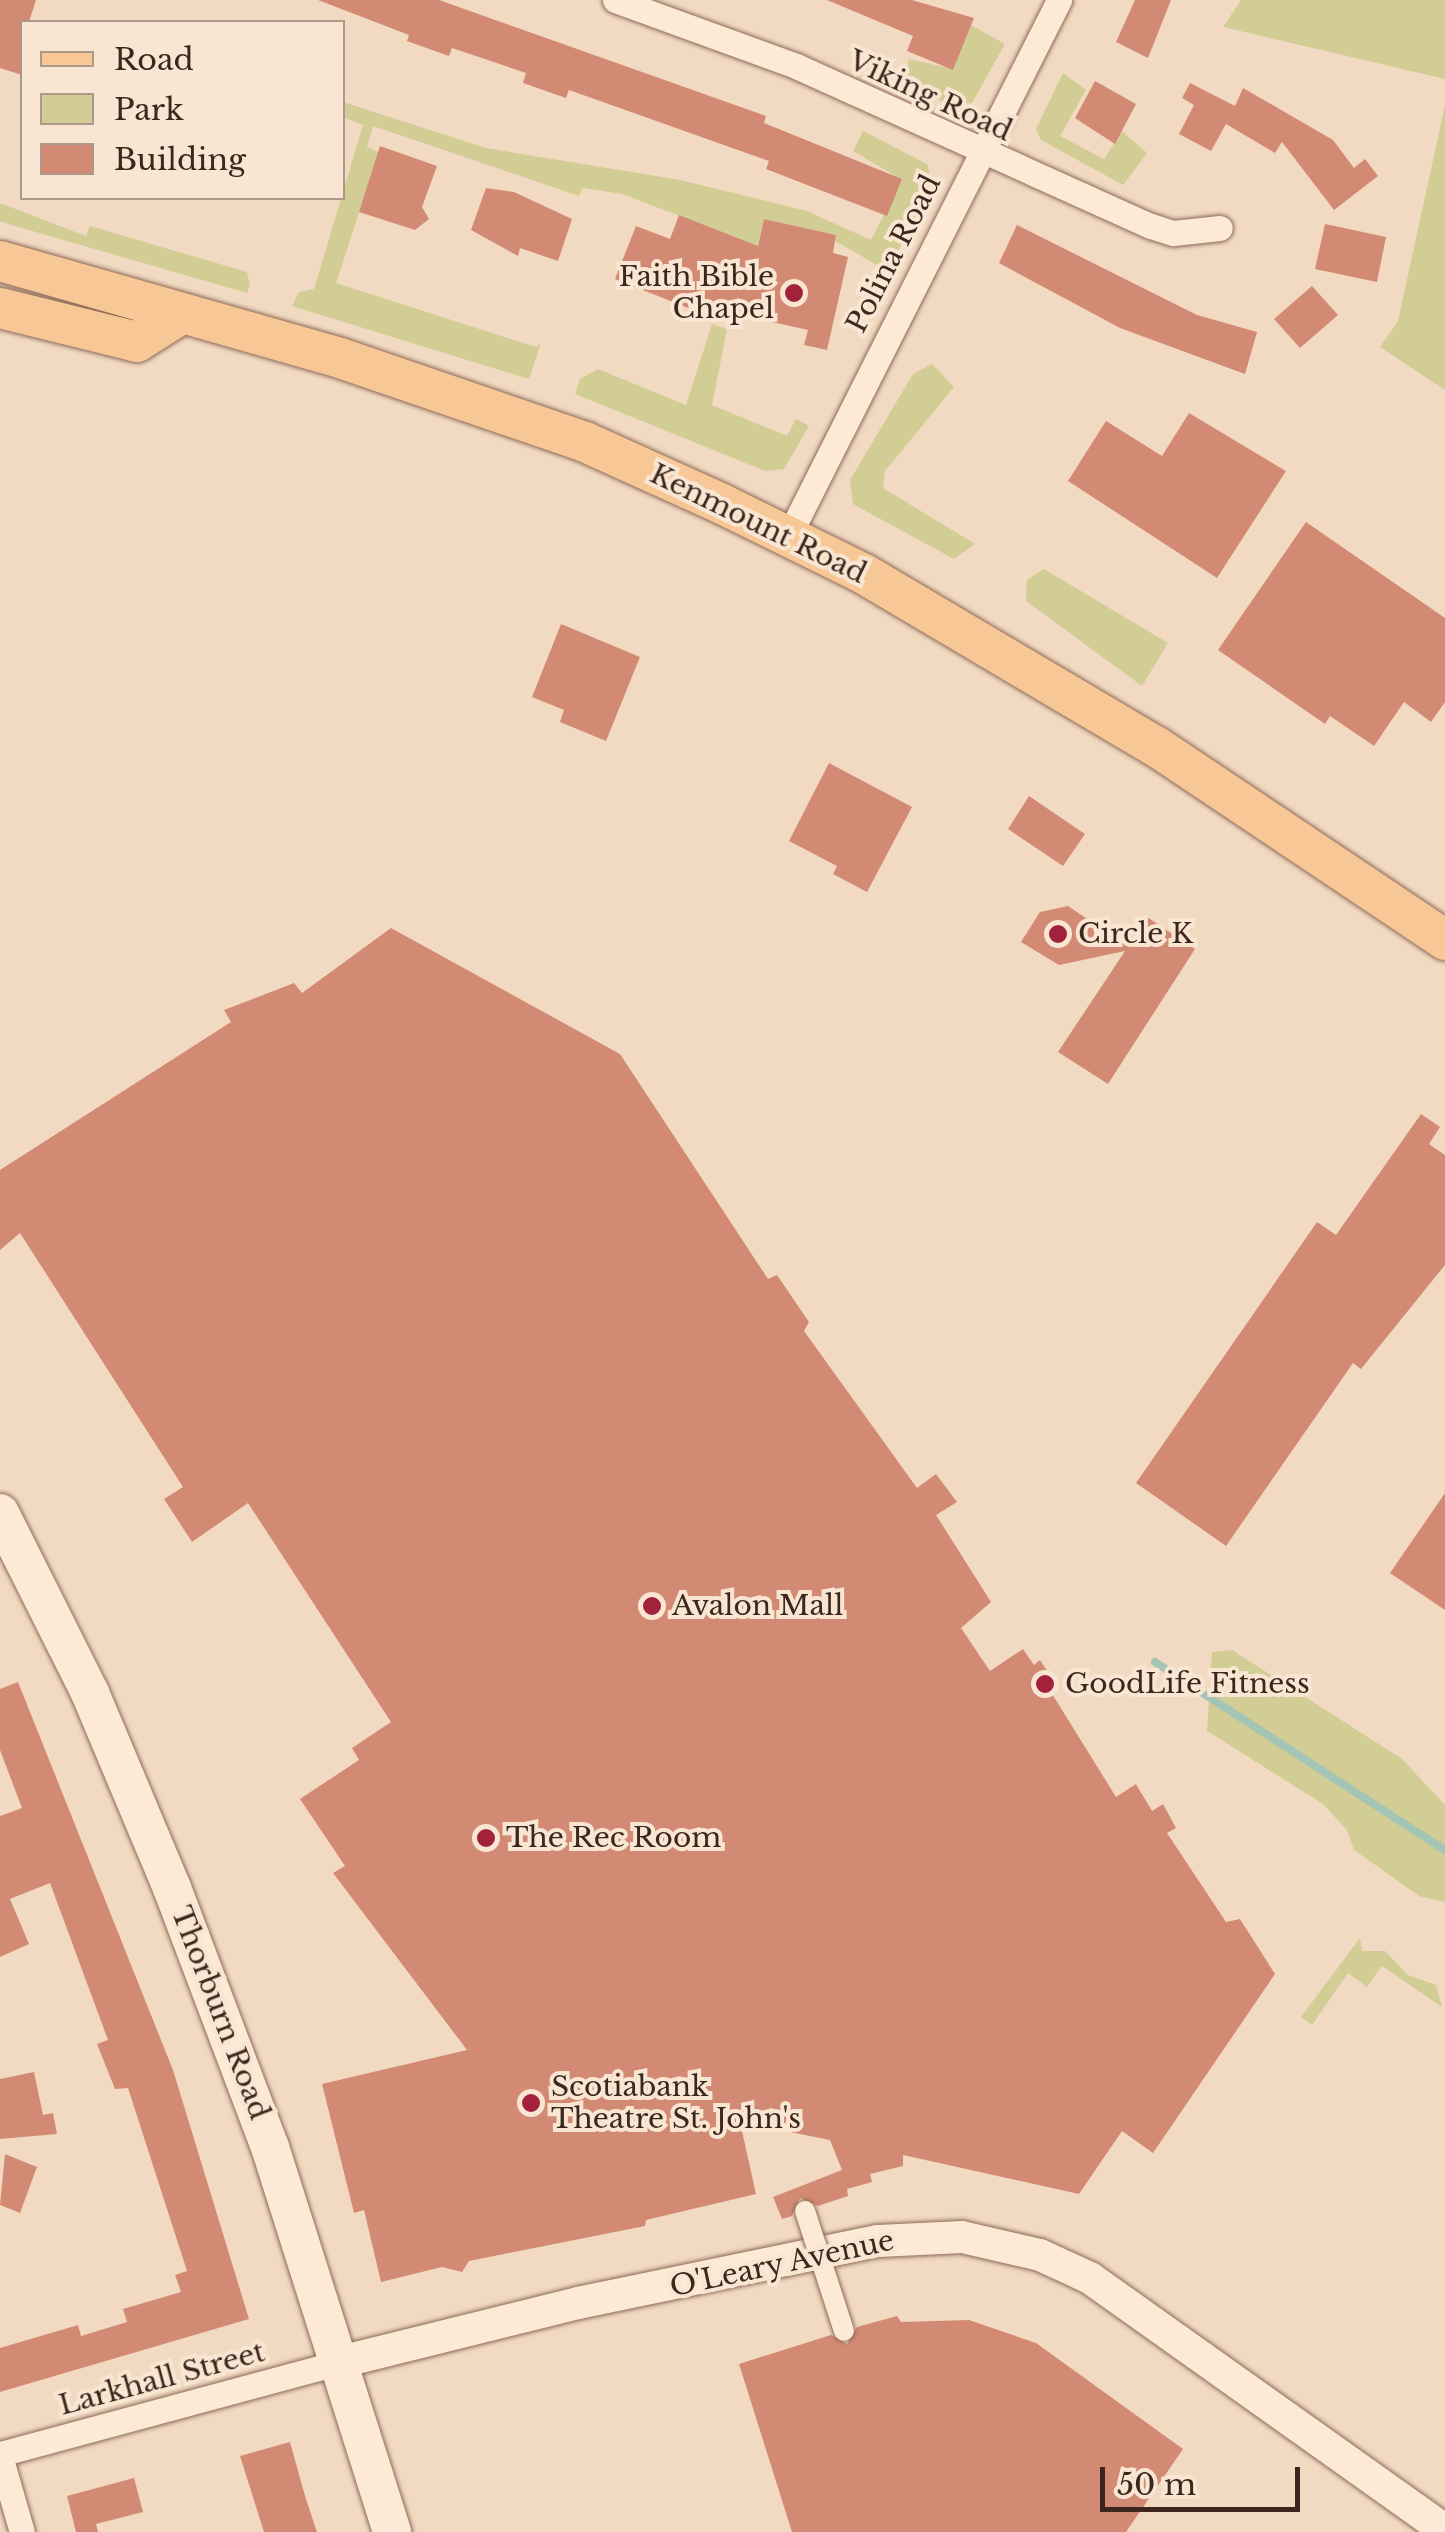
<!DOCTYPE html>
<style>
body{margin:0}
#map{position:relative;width:1445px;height:2532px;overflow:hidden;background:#f2dac2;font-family:"Libre Baskerville",serif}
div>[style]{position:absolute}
.green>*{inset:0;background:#d1cd94}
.stream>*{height:8px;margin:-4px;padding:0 4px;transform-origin:4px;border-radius:4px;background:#a4c4b5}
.building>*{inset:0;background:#d38a74}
.roads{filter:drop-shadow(0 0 2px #8d6a57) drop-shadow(0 0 2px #8d6a57)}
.minor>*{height:25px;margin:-12.5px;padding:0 12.5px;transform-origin:12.5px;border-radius:12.5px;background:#fce9d6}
.tertiary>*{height:32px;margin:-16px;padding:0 16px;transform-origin:16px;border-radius:16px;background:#fce9d6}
.secondary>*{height:38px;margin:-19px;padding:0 19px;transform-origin:19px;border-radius:19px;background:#fce9d6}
.primary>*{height:40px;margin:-20px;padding:0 20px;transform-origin:20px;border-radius:20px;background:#f8c796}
.bridges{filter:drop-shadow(0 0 2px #8d6a57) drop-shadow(0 0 2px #8d6a57)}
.pedestrian-bridge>*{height:20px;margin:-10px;padding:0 10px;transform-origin:10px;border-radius:10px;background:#fce9d6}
.dots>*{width:28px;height:28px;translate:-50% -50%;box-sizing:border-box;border:5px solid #f8e6d2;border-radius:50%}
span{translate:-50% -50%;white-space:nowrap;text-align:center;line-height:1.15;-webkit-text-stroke:8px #f8e6d2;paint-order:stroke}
.street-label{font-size:28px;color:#3c261d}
.poi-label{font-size:28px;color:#3c261d}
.right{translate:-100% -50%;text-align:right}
.left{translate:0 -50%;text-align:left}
.legend{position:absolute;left:20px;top:20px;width:325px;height:180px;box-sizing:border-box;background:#f8e6d2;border:2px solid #ad998a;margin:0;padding:12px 18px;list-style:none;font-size:30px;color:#3c261d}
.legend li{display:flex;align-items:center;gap:20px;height:50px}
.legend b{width:50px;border:2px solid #ad998a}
.scale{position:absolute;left:1100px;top:2467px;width:200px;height:45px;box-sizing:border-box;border:5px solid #3c261d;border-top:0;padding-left:12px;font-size:30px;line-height:35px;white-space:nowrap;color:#3c261d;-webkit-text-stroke:8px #f8e6d2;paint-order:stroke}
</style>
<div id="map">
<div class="green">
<div style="clip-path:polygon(1241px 0,1445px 0,1445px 79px,1223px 27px)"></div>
<div style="clip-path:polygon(971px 25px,1005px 44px,972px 103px,950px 105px,903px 82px,909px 59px,953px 69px)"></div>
<div style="clip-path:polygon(1063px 73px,1086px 90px,1060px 136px,1104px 159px,1122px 131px,1147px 153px,1123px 185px,1041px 140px,1036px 129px)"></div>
<div style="clip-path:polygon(343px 102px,486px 148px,680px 180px,807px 211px,871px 240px,902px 180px,853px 151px,863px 131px,927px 164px,932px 183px,888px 271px,835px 241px,836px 235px,764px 219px,753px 267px,747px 265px,729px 323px,711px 317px,740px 239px,622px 194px,583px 188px,579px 196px,373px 126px,367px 147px,379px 152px,336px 283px,536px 347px,541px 343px,529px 379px,292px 306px,299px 292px,314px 289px,363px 125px,343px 117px)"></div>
<div style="clip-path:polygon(1445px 105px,1445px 390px,1380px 347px,1398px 321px)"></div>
<div style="clip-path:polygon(0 203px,86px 236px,90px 226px,247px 272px,250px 285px,247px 293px,8px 224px,0 221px)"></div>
<div style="clip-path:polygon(712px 324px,727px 329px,712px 405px,787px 436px,796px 419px,809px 426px,784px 469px,765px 471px,575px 394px,580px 379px,598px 369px,686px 405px)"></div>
<div style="clip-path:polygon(932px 364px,954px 387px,885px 471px,883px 488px,975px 544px,954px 559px,853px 504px,850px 480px,913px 374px)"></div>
<div style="clip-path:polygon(1044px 569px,1168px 643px,1142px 686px,1026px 601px,1027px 580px)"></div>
<div style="clip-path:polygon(1232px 1650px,1402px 1759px,1445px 1805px,1445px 1902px,1419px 1896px,1354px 1850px,1347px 1830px,1323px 1804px,1207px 1731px,1212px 1652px)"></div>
<div style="clip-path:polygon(1360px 1938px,1362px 1951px,1385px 1951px,1408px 1975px,1436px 1985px,1442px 2007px,1382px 1966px,1367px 1987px,1348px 1973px,1312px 2025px,1301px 2017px)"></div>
</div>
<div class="stream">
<div style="left:1155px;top:1662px;width:346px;rotate:33deg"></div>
</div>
<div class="building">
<div style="clip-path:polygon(0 0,36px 0,29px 22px,22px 22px,22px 75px,0 68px)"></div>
<div style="clip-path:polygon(318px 0,439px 0,766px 116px,764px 123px,902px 179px,887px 216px,766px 169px,769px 161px,569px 90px,566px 98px,523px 83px,526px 73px,452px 48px,449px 56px,407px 41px,409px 35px)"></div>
<div style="clip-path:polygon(827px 0,912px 0,974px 18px,953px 70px,907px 51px,913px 36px)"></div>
<div style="clip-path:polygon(1135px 0,1171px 0,1148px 58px,1116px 42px)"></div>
<div style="clip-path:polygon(1095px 81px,1136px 104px,1115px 144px,1075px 118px)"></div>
<div style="clip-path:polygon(1190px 83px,1235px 106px,1243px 88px,1333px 140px,1354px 168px,1365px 159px,1378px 176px,1334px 210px,1282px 142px,1275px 153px,1226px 124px,1211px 151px,1179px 134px,1194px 105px,1182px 98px)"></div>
<div style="clip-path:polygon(380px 146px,437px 166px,422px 207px,429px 219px,415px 230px,359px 212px)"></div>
<div style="clip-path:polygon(486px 188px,514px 192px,572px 219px,558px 261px,520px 248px,518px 256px,471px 230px)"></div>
<div style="clip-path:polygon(679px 215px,758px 246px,764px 219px,836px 235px,833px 253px,848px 257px,827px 350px,804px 345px,808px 330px,714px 309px,711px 317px,615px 279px,636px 226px,670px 239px)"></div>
<div style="clip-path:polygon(1325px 224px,1386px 237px,1377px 282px,1315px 269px)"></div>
<div style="clip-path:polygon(1017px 225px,1197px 315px,1257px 332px,1245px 374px,1120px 328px,999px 263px)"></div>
<div style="clip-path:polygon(1312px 286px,1338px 315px,1300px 348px,1274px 319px)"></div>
<div style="clip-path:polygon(1189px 413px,1286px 471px,1217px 578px,1068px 481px,1106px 421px,1162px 456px)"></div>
<div style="clip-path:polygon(1306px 522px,1445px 618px,1445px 702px,1431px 722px,1404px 702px,1374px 746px,1330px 716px,1325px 724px,1218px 650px)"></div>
<div style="clip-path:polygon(561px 624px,640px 657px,606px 741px,560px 722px,564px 710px,532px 697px)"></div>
<div style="clip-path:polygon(829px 763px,912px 807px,867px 892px,833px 874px,837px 866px,789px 841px)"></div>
<div style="clip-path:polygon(1029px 796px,1085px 834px,1063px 866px,1008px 829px)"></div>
<div style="clip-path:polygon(1068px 906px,1127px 946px,1147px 917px,1195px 949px,1108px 1084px,1058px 1052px,1125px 951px,1059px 965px,1021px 942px,1040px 912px)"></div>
<div style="clip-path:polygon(391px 928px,620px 1054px,768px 1279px,777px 1275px,809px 1322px,804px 1331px,917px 1488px,936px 1474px,957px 1502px,936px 1515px,991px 1602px,961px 1628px,990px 1671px,1023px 1649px,1034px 1665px,1040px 1660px,1056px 1684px,1049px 1689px,1116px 1797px,1136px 1784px,1152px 1811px,1163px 1804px,1176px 1828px,1167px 1833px,1226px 1922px,1240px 1919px,1275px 1974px,1153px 2153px,1122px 2131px,1079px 2194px,903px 2155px,903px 2166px,870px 2174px,872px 2182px,847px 2189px,848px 2196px,818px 2206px,800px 2198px,792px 2216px,782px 2219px,773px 2197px,842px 2170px,830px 2140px,740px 2122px,756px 2194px,646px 2220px,645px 2226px,469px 2261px,462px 2272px,442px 2267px,381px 2282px,364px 2210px,354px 2213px,322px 2084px,467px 2050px,333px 1873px,345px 1866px,300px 1799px,359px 1760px,352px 1748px,391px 1722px,248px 1503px,192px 1542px,164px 1499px,183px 1487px,20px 1233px,0 1250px,0 1170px,231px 1022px,224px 1010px,294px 983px,302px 993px)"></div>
<div style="clip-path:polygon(1421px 1114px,1440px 1127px,1429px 1144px,1445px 1155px,1445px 1265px,1361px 1369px,1353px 1363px,1226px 1546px,1136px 1483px,1317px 1222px,1336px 1235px)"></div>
<div style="clip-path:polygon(1445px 1493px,1445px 1610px,1390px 1573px)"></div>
<div style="clip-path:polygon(18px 1682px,173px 2070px,249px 2319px,0 2392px,0 2348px,78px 2325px,81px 2336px,127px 2322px,123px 2309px,181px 2292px,175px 2275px,187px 2271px,128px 2088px,115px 2089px,97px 2044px,108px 2040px,50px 1883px,10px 1899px,29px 1944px,0 1957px,0 1816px,22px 1808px,0 1750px,0 1689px)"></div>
<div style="clip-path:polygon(34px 2072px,43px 2115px,53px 2113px,57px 2134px,0 2139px,0 2079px)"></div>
<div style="clip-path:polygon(5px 2154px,37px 2167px,20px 2213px,0 2205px)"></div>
<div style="clip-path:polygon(897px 2316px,901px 2322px,969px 2320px,1036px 2343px,1183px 2449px,1126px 2532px,792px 2532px,739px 2364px,831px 2335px,847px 2344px,857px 2327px)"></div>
<div style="clip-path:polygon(290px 2442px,305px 2496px,317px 2532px,264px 2532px,240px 2456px)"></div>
<div style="clip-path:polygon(134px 2478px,143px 2512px,96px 2524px,98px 2532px,76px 2532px,67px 2496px)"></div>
</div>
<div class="roads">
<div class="minor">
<div style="left:615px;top:0;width:193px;rotate:20deg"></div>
<div style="left:796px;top:66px;width:389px;rotate:24.3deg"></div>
<div style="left:1151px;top:226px;width:23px;rotate:18deg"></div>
<div style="left:1173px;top:233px;width:47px;rotate:-6.1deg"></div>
<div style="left:788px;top:537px;width:602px;rotate:-63.22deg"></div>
<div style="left:0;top:2454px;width:352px;rotate:-15.1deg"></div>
<div style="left:0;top:2456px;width:79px;rotate:73.9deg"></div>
</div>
<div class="tertiary">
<div style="left:340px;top:2362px;width:245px;rotate:-13.9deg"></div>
<div style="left:578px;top:2303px;width:306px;rotate:-11.7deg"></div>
<div style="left:878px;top:2241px;width:84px;rotate:-2.7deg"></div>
<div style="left:962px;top:2237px;width:80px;rotate:13deg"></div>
<div style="left:1040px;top:2255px;width:55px;rotate:24.7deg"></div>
<div style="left:1090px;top:2278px;width:435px;rotate:35.4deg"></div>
</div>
<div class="secondary">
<div style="left:0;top:1513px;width:201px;rotate:63.4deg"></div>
<div style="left:90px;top:1693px;width:212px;rotate:67.2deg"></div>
<div style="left:172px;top:1888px;width:277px;rotate:69.3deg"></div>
<div style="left:270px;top:2147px;width:404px;rotate:72.4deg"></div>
</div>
<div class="primary">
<div style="left:0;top:261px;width:354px;rotate:15.9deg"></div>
<div style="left:340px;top:358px;width:259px;rotate:18.9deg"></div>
<div style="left:585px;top:442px;width:150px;rotate:24.3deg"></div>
<div style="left:722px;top:504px;width:158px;rotate:26.2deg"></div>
<div style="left:864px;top:574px;width:340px;rotate:30.6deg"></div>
<div style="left:1157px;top:747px;width:347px;rotate:33.8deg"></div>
<div style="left:0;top:308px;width:141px;rotate:13.9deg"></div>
<div style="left:137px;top:342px;width:52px;rotate:-32.5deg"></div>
</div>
</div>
<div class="bridges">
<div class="pedestrian-bridge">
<div style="left:805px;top:2211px;width:126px;rotate:72deg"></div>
</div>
</div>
<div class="dots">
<div style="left:794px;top:293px;background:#a1223a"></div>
<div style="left:1058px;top:934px;background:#a1223a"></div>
<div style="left:652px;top:1606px;background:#a1223a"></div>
<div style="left:1045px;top:1684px;background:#a1223a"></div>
<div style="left:486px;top:1838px;background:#a1223a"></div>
<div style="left:531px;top:2103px;background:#a1223a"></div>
</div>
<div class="street-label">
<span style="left:930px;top:96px;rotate:25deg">Viking Road</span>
<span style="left:894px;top:254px;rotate:-63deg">Polina Road</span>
<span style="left:758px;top:524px;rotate:26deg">Kenmount Road</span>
<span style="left:220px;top:2013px;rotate:69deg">Thorburn Road</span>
<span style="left:782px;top:2264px;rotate:-12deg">O'Leary Avenue</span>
<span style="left:162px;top:2379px;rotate:-15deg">Larkhall Street</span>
</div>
<div class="poi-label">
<span class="right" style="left:774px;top:293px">Faith Bible<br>Chapel</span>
<span class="left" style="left:1078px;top:934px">Circle K</span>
<span class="left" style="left:672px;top:1606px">Avalon Mall</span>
<span class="left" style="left:1065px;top:1684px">GoodLife Fitness</span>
<span class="left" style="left:506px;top:1838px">The Rec Room</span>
<span class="left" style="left:551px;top:2103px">Scotiabank<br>Theatre St. John's</span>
</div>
<ul class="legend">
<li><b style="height:12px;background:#f8c796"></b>Road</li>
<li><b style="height:28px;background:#d1cd94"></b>Park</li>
<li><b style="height:28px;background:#d38a74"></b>Building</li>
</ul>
<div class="scale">50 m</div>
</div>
